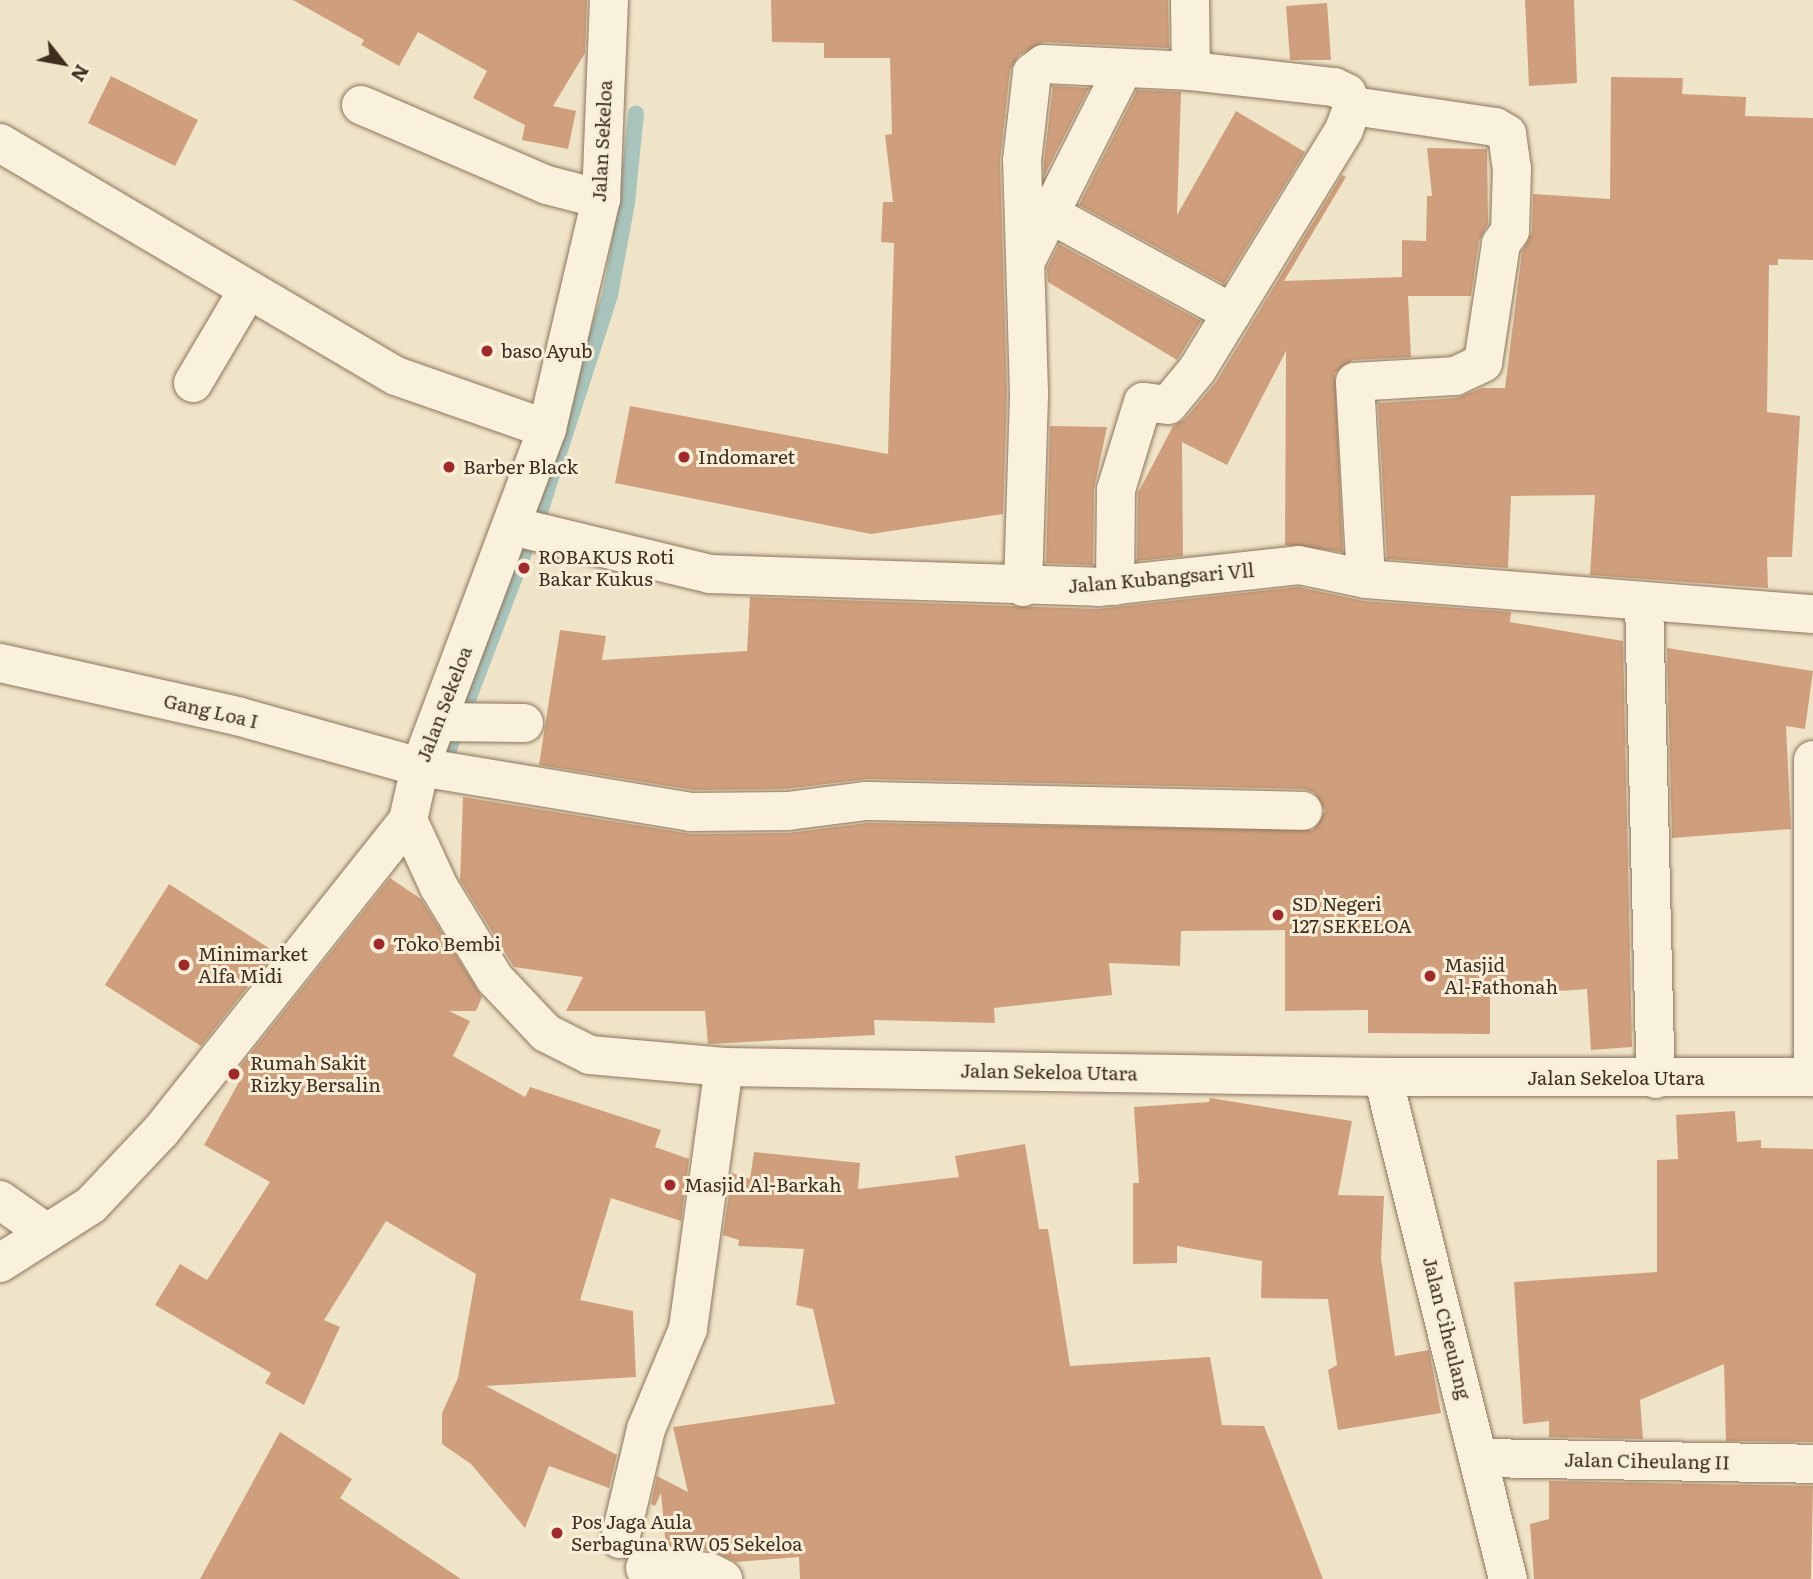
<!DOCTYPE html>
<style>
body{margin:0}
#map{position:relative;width:1813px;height:1579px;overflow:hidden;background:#f0e4c8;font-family:Literata,serif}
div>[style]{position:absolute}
.stream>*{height:16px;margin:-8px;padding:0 8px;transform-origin:8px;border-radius:8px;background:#a9c4bc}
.building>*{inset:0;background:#cf9f7d}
.roads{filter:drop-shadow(0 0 2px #8d765c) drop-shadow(0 0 2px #8d765c)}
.minor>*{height:38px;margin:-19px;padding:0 19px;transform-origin:19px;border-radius:19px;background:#faf1dc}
.dots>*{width:19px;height:19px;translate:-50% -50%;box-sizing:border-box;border:4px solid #f7eed8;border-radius:50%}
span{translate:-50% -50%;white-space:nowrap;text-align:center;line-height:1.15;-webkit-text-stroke:6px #f7eed8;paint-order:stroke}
.street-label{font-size:19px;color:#3d2e20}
.poi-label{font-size:19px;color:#3d2e20}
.left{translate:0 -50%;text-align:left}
.north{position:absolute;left:28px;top:28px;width:70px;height:70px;-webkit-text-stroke:5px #f7eed8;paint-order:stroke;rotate:121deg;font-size:19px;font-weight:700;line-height:28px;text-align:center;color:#3d2e20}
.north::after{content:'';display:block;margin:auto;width:24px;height:32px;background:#3d2e20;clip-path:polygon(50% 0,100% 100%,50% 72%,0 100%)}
</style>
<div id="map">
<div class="stream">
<div style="left:540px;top:512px;width:228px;rotate:-72.1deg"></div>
<div style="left:610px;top:295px;width:94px;rotate:-79.5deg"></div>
<div style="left:627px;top:203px;width:90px;rotate:-84.3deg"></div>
<div style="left:465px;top:708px;width:174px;rotate:-69.2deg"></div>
<div style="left:444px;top:763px;width:30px;rotate:-70deg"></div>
</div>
<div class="building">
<div style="clip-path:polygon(293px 0,587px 0,585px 53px,553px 106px,576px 111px,568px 149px,522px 140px,525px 125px,473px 98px,487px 71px,418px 32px,399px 66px,361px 45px,364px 40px)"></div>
<div style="clip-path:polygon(771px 0,1168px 0,1169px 48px,1044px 42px,1019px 55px,1010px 70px,1000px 161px,1007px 393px,1003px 514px,871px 534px,615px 483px,630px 406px,888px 454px,894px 243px,881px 242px,883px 202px,893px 202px,885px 135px,892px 134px,890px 58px,824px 58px,824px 43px,772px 42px)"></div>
<div style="clip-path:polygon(1525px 0,1574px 0,1577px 83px,1529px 86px)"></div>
<div style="clip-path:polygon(1327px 3px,1331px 60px,1290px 60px,1286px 6px)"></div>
<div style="clip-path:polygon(111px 76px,198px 120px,175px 166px,88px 123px)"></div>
<div style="clip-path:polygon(1611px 77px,1683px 78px,1682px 94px,1746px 97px,1745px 116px,1813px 118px,1813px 260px,1778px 259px,1778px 265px,1769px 265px,1767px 412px,1800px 416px,1792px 557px,1767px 557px,1768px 588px,1590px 575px,1595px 495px,1511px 496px,1508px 568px,1387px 559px,1378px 403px,1456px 398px,1482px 388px,1505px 388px,1522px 252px,1532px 232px,1533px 194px,1610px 199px)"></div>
<div style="clip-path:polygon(1053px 86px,1089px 88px,1044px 176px,1044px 162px)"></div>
<div style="clip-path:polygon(1137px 90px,1181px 92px,1177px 215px,1236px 111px,1305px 152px,1224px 284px,1079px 205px)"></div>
<div style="clip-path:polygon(1427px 148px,1487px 149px,1488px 224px,1479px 241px,1471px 296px,1408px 296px,1411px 357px,1353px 360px,1335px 373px,1343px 552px,1285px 545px,1286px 351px,1227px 465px,1182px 442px,1183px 556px,1137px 561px,1138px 493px,1173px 426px,1185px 419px,1216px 382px,1342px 175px,1346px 177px,1284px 281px,1402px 277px,1402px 240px,1426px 241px,1427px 196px,1432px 196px)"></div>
<div style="clip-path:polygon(1059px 244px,1201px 321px,1177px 360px,1048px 282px,1047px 268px)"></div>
<div style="clip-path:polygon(1050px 426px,1107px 427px,1094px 489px,1093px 565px,1046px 563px)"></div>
<div style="clip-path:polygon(1298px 587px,1364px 601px,1511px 612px,1510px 622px,1623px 641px,1632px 1047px,1591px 1050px,1587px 989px,1490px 996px,1490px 1034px,1368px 1033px,1368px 1010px,1285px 1011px,1285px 930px,1181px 931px,1180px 966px,1109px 963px,1112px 995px,994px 1008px,995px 1023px,874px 1020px,875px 1035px,708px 1044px,705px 1011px,566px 1011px,583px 977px,514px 967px,460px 880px,463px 797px,691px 834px,788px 833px,867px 823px,1313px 830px,1325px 811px,1315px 793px,1304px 789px,866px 779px,786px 789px,693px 790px,539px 765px,560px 630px,606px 636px,602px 660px,747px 651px,750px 597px,1097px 609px)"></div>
<div style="clip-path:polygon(1667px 648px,1813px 671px,1805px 729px,1786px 726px,1791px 829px,1672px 838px)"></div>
<div style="clip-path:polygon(390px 878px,421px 899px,482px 997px,476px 1011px,449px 1011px,470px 1021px,453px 1056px,525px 1097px,530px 1087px,661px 1130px,655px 1147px,689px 1159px,681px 1221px,611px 1198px,580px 1300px,633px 1311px,636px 1377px,486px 1386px,617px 1455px,609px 1488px,549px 1466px,525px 1528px,471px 1464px,442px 1444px,442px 1413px,458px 1378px,476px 1274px,386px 1221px,324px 1320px,340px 1327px,304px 1405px,265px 1383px,271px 1373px,155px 1305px,180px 1264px,207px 1280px,270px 1182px,204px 1145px,244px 1073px,238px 1069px)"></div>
<div style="clip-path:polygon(169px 884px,275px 952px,201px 1046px,105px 985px)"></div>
<div style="clip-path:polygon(1210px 1098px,1352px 1121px,1338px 1195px,1384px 1196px,1381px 1258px,1395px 1356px,1429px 1350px,1441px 1413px,1338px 1430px,1328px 1370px,1337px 1365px,1328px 1299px,1261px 1298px,1262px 1261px,1177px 1246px,1177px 1263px,1133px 1264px,1133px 1183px,1139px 1183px,1134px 1107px,1209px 1102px)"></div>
<div style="clip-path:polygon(1735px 1111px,1737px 1142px,1761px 1140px,1761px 1148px,1813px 1149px,1813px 1442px,1726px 1441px,1724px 1364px,1640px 1400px,1643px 1439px,1549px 1437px,1549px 1421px,1523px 1424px,1514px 1282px,1657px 1272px,1657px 1160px,1678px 1159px,1676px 1115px)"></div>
<div style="clip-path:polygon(1025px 1144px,1039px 1229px,1048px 1229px,1070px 1366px,1210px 1357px,1222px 1425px,1264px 1426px,1323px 1579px,800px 1579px,799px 1557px,736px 1562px,711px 1550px,666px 1547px,661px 1493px,655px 1506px,651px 1504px,657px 1476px,688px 1492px,673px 1427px,835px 1404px,813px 1309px,796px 1305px,804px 1249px,738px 1246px,739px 1240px,723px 1235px,732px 1173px,750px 1179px,754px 1152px,860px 1163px,858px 1189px,959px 1177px,955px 1156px)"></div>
<div style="clip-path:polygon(280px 1432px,352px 1479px,340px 1498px,461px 1579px,200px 1579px)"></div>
<div style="clip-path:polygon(1549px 1481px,1813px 1486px,1811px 1579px,1534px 1579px,1530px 1524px,1549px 1519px)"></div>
</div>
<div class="roads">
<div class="minor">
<div style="left:1190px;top:0;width:71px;rotate:89.2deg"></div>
<div style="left:361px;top:105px;width:202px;rotate:23.3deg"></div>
<div style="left:547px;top:185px;width:56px;rotate:14.5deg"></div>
<div style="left:1353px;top:106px;width:144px;rotate:8.4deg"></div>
<div style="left:1495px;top:127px;width:14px;rotate:30deg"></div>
<div style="left:1507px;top:134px;width:34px;rotate:82deg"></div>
<div style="left:1512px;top:168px;width:63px;rotate:91.8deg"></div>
<div style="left:1510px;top:231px;width:16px;rotate:125deg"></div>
<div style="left:1501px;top:244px;width:120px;rotate:98.6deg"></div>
<div style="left:1483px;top:363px;width:31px;rotate:155deg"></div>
<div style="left:1455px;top:376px;width:100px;rotate:176.6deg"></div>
<div style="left:1355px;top:382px;width:197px;rotate:86.8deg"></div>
<div style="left:0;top:143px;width:459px;rotate:30.5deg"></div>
<div style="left:396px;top:376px;width:160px;rotate:19.3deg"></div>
<div style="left:1052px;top:215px;width:205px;rotate:28.6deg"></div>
<div style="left:1026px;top:261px;width:215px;rotate:-63.2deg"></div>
<div style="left:193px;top:383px;width:108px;rotate:-59.4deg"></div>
<div style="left:512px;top:526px;width:204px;rotate:13.6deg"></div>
<div style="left:710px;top:574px;width:388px;rotate:1.9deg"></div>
<div style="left:1098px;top:587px;width:202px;rotate:-6.2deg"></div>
<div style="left:1299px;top:565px;width:68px;rotate:11.8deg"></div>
<div style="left:1366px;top:579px;width:448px;rotate:4.5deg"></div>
<div style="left:1023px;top:587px;width:194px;rotate:-88.2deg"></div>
<div style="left:1029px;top:393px;width:232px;rotate:-91.7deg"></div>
<div style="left:1022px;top:161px;width:89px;rotate:-83.5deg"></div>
<div style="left:1032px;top:73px;width:15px;rotate:-37deg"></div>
<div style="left:1044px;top:64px;width:147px;rotate:2.7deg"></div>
<div style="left:1191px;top:71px;width:144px;rotate:6.4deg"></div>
<div style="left:1334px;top:87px;width:14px;rotate:25deg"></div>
<div style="left:1347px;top:93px;width:14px;rotate:65deg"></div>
<div style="left:1353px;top:106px;width:26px;rotate:111deg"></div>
<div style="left:1344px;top:130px;width:281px;rotate:121.5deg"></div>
<div style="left:1197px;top:370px;width:45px;rotate:129.6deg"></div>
<div style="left:1168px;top:405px;width:25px;rotate:-173deg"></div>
<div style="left:1143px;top:402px;width:92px;rotate:107.1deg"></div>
<div style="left:1116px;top:490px;width:96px;rotate:90.6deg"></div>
<div style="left:1644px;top:601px;width:478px;rotate:88.6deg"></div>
<div style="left:0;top:663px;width:243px;rotate:12.6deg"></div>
<div style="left:237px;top:716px;width:190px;rotate:15.6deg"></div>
<div style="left:420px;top:767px;width:275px;rotate:9.4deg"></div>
<div style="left:691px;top:812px;width:97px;rotate:-0.6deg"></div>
<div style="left:788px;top:811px;width:79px;rotate:-7.3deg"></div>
<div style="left:866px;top:801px;width:437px;rotate:1.3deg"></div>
<div style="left:437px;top:722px;width:87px;rotate:0.7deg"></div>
<div style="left:408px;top:820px;width:74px;rotate:65.2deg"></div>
<div style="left:439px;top:887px;width:108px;rotate:58.7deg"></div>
<div style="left:495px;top:979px;width:74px;rotate:46.6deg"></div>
<div style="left:546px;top:1033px;width:49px;rotate:26.6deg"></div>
<div style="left:590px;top:1055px;width:135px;rotate:5.1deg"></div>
<div style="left:724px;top:1067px;width:659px;rotate:0.87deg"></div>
<div style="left:1383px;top:1077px;width:430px"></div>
<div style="left:1383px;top:1077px;width:517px;rotate:76.02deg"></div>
<div style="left:1813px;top:1077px;width:317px;rotate:-90deg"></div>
<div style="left:0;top:1200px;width:57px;rotate:35.1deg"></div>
<div style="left:0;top:1263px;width:108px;rotate:-32.5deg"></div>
<div style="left:91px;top:1205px;width:102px;rotate:-46.6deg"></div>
<div style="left:161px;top:1131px;width:397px;rotate:-51.5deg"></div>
<div style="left:408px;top:820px;width:54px;rotate:-77.2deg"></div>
<div style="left:420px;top:767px;width:361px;rotate:-69.4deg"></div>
<div style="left:547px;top:429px;width:236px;rotate:-76.8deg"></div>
<div style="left:601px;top:199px;width:199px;rotate:-87.7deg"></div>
<div style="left:1481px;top:1458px;width:332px;rotate:1deg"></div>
<div style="left:620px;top:1539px;width:113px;rotate:-76.7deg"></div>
<div style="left:646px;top:1429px;width:108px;rotate:-67.2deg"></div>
<div style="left:688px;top:1329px;width:264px;rotate:-82.2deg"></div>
<div style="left:645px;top:1568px;width:64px;rotate:3.6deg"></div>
<div style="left:709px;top:1572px;width:16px;rotate:27deg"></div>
</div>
</div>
<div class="dots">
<div style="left:487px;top:351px;background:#9e2a2b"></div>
<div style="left:684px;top:457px;background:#9e2a2b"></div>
<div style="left:449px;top:467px;background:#9e2a2b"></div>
<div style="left:524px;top:568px;background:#9e2a2b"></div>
<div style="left:1278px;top:915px;background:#9e2a2b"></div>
<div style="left:379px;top:944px;background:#9e2a2b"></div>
<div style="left:184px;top:965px;background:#9e2a2b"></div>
<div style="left:1430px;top:976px;background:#9e2a2b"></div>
<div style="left:234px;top:1074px;background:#9e2a2b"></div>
<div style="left:670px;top:1185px;background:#9e2a2b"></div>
<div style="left:557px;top:1533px;background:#9e2a2b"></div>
</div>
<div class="street-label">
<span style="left:602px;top:141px;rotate:-87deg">Jalan Sekeloa</span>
<span style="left:1161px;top:578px;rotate:-5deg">Jalan Kubangsari Vll</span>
<span style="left:444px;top:704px;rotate:-69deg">Jalan Sekeloa</span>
<span style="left:211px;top:711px;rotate:13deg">Gang Loa I</span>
<span style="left:1049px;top:1072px;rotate:1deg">Jalan Sekeloa Utara</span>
<span style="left:1616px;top:1078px">Jalan Sekeloa Utara</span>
<span style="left:1447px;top:1328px;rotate:76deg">Jalan Ciheulang</span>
<span style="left:1647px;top:1461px;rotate:1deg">Jalan Ciheulang II</span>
</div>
<div class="poi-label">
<span class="left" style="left:501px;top:351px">baso Ayub</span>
<span class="left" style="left:698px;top:457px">Indomaret</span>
<span class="left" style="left:463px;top:467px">Barber Black</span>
<span class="left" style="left:538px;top:568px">ROBAKUS Roti<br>Bakar Kukus</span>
<span class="left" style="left:1292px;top:915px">SD Negeri<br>127 SEKELOA</span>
<span class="left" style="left:393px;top:944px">Toko Bembi</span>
<span class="left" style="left:198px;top:965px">Minimarket<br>Alfa Midi</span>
<span class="left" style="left:1444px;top:976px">Masjid<br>Al-Fathonah</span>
<span class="left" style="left:250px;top:1074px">Rumah Sakit<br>Rizky Bersalin</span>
<span class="left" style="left:684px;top:1185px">Masjid Al-Barkah</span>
<span class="left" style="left:571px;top:1533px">Pos Jaga Aula<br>Serbaguna RW 05 Sekeloa</span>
</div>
<div class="north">N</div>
</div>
